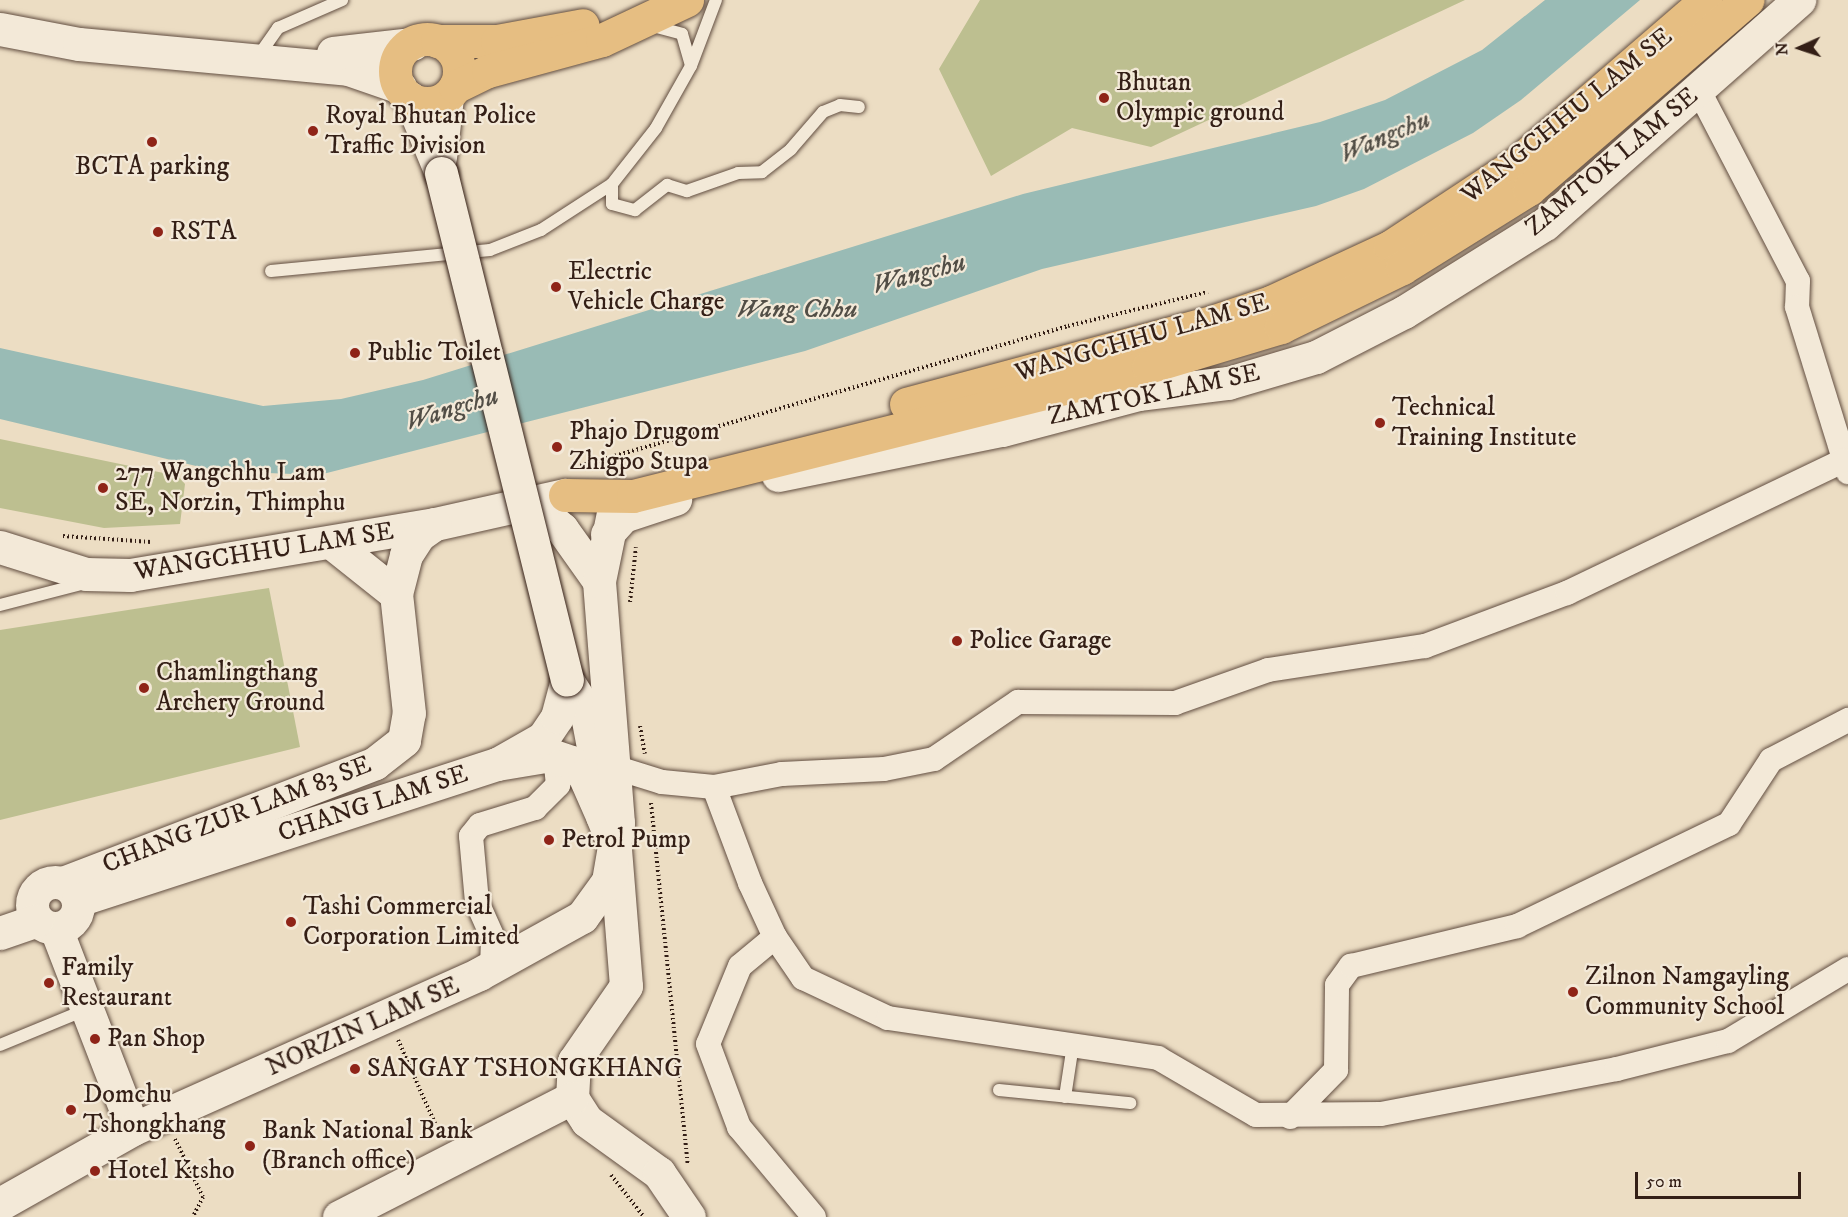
<!DOCTYPE html>
<style>
body{margin:0}
#map{position:relative;width:1848px;height:1217px;overflow:hidden;background:#ecddc3;font-family:"IM FELL DW Pica",serif}
div>[style]{position:absolute}
.green>*{inset:0;background:#bdbf90}
.water>*{inset:0;background:#99bbb5}
.path>*{height:4px;margin-top:-2px;transform-origin:0;background:repeating-linear-gradient(90deg,#341f16 0 1.5px,transparent 0 4.5px)}
.roads{filter:drop-shadow(0 0 2px #624e41) drop-shadow(0 0 2px #624e41)}
.lane>*{height:12px;margin:-6px;padding:0 6px;transform-origin:6px;border-radius:6px;background:#f3e9d8}
.street>*{height:24px;margin:-12px;padding:0 12px;transform-origin:12px;border-radius:12px;background:#f3e9d8}
.secondary>*{height:33px;margin:-16.5px;padding:0 16.5px;transform-origin:16.5px;border-radius:16.5px;background:#f3e9d8}
.secondary>.ring{margin:-16.5px;padding:0;box-sizing:content-box;background:none;border:33px solid #f3e9d8;border-radius:50%}
.primary>*{height:33px;margin:-16.5px;padding:0 16.5px;transform-origin:16.5px;border-radius:16.5px;background:#e6be82}
.primary>.ring{margin:-16.5px;padding:0;box-sizing:content-box;background:none;border:33px solid #e6be82;border-radius:50%}
.highway>*{height:33px;margin:-16.5px;padding:0 16.5px;transform-origin:16.5px;border-radius:16.5px;background:#e6be82}
.bridges{filter:drop-shadow(0 0 2px #341f16) drop-shadow(0 0 2px #341f16)}
.secondary-bridge>*{height:33px;margin:-16.5px;padding:0 16.5px;transform-origin:16.5px;border-radius:16.5px;background:#f3e9d8}
.dots>*{width:16px;height:16px;translate:-50% -50%;box-sizing:border-box;border:3px solid #f3e9d8;border-radius:50%}
span{translate:-50% -50%;white-space:nowrap;text-align:center;line-height:1.15;-webkit-text-stroke:4.5px #f3e9d8;paint-order:stroke}
.poi-label{font-size:26px;color:#341f16}
.left{translate:0 -50%;text-align:left}
.street-label{font-size:26px;color:#341f16}
.water-label{font-size:27px;color:#524e46;font-style:italic}
.north{position:absolute;left:1770px;top:18px;width:60px;height:60px;-webkit-text-stroke:4px #f3e9d8;paint-order:stroke;rotate:267deg;font-size:16px;font-weight:700;line-height:24px;text-align:center;color:#341f16}
.north::after{content:'';display:block;margin:auto;width:21px;height:27px;background:#341f16;clip-path:polygon(50% 0,100% 100%,50% 72%,0 100%)}
.scale{position:absolute;left:1635px;top:1172px;width:166px;height:27px;box-sizing:border-box;border:3px solid #341f16;border-top:0;padding-left:8px;font-size:18px;line-height:21px;white-space:nowrap;color:#341f16;-webkit-text-stroke:4px #f3e9d8;paint-order:stroke}
</style>
<div id="map">
<div class="green">
<div style="clip-path:polygon(980px 0,1465px 0,1151px 147px,1072px 128px,991px 176px,939px 69px)"></div>
<div style="clip-path:polygon(0 439px,178px 476px,185px 484px,180px 524px,104px 528px,0 508px)"></div>
<div style="clip-path:polygon(269px 588px,300px 747px,0 820px,0 630px)"></div>
</div>
<div class="water">
<div style="clip-path:polygon(1545px 0,1640px 0,1521px 100px,1473px 133px,1364px 189px,1316px 206px,1042px 269px,805px 351px,319px 475px,217px 471px,0 419px,0 348px,263px 406px,341px 399px,423px 380px,1023px 194px,1320px 122px,1385px 100px,1482px 50px)"></div>
</div>
<div class="path">
<div style="left:576px;top:467px;width:512px;rotate:-15.99deg"></div>
<div style="left:1068px;top:326px;width:144px;rotate:-13.7deg"></div>
<div style="left:63px;top:536px;width:88px;rotate:3.9deg"></div>
<div style="left:630px;top:602px;width:55px;rotate:-83.8deg"></div>
<div style="left:640px;top:726px;width:28px;rotate:80deg"></div>
<div style="left:651px;top:803px;width:364px;rotate:84.2deg"></div>
<div style="left:398px;top:1040px;width:104px;rotate:66.1deg"></div>
<div style="left:175px;top:1139px;width:64px;rotate:64.2deg"></div>
<div style="left:203px;top:1197px;width:22px;rotate:117deg"></div>
<div style="left:611px;top:1175px;width:53px;rotate:51.8deg"></div>
</div>
<div class="roads">
<div class="lane">
<div style="left:653px;top:26px;width:30px;rotate:15deg"></div>
<div style="left:682px;top:34px;width:32px;rotate:74deg"></div>
<div style="left:257px;top:58px;width:37px;rotate:-55deg"></div>
<div style="left:278px;top:28px;width:70px;rotate:-23.6deg"></div>
<div style="left:612px;top:184px;width:20px;rotate:90deg"></div>
<div style="left:612px;top:204px;width:24px;rotate:15deg"></div>
<div style="left:635px;top:210px;width:41px;rotate:-38deg"></div>
<div style="left:667px;top:185px;width:21px;rotate:17deg"></div>
<div style="left:687px;top:191px;width:54px;rotate:-19.4deg"></div>
<div style="left:738px;top:173px;width:24px;rotate:-2deg"></div>
<div style="left:762px;top:172px;width:37px;rotate:-38deg"></div>
<div style="left:791px;top:149px;width:49px;rotate:-49.1deg"></div>
<div style="left:823px;top:112px;width:18px;rotate:-22deg"></div>
<div style="left:840px;top:105px;width:19px;rotate:6deg"></div>
<div style="left:271px;top:271px;width:220px;rotate:-5.5deg"></div>
<div style="left:490px;top:250px;width:55px;rotate:-21.4deg"></div>
<div style="left:541px;top:230px;width:85px;rotate:-32.9deg"></div>
<div style="left:612px;top:184px;width:71px;rotate:-51.8deg"></div>
<div style="left:656px;top:128px;width:71px;rotate:-60.6deg"></div>
<div style="left:691px;top:66px;width:71px;rotate:-69.3deg"></div>
<div style="left:0;top:605px;width:92px;rotate:-14.5deg"></div>
<div style="left:0;top:1045px;width:92px;rotate:-22.4deg"></div>
<div style="left:999px;top:1090px;width:132px;rotate:5.7deg"></div>
<div style="left:1065px;top:1097px;width:53px;rotate:-81.3deg"></div>
</div>
<div class="street">
<div style="left:1698px;top:89px;width:216px;rotate:62.5deg"></div>
<div style="left:1798px;top:281px;width:26px;rotate:92deg"></div>
<div style="left:1797px;top:307px;width:173px;rotate:72.8deg"></div>
<div style="left:617px;top:768px;width:47px;rotate:17.3deg"></div>
<div style="left:662px;top:782px;width:52px;rotate:5.5deg"></div>
<div style="left:714px;top:787px;width:69px;rotate:-10.8deg"></div>
<div style="left:782px;top:774px;width:102px;rotate:-2.8deg"></div>
<div style="left:884px;top:769px;width:51px;rotate:-11.3deg"></div>
<div style="left:934px;top:759px;width:102px;rotate:-34.2deg"></div>
<div style="left:1018px;top:702px;width:157px;rotate:0.4deg"></div>
<div style="left:1175px;top:703px;width:99px;rotate:-19.5deg"></div>
<div style="left:1268px;top:670px;width:159px;rotate:-8.7deg"></div>
<div style="left:1425px;top:646px;width:152px;rotate:-20.5deg"></div>
<div style="left:1567px;top:593px;width:306px;rotate:-25.6deg"></div>
<div style="left:714px;top:787px;width:103px;rotate:69.4deg"></div>
<div style="left:750px;top:883px;width:60px;rotate:65.2deg"></div>
<div style="left:775px;top:937px;width:50px;rotate:55.7deg"></div>
<div style="left:803px;top:978px;width:94px;rotate:25.2deg"></div>
<div style="left:888px;top:1018px;width:273px;rotate:8.4deg"></div>
<div style="left:1158px;top:1058px;width:113px;rotate:30.2deg"></div>
<div style="left:1256px;top:1115px;width:125px;rotate:-0.5deg"></div>
<div style="left:1381px;top:1114px;width:240px;rotate:-10.8deg"></div>
<div style="left:1617px;top:1069px;width:114px;rotate:-14.2deg"></div>
<div style="left:1728px;top:1041px;width:140px;rotate:-31deg"></div>
<div style="left:775px;top:937px;width:45px;rotate:140.4deg"></div>
<div style="left:740px;top:966px;width:84px;rotate:112.3deg"></div>
<div style="left:708px;top:1044px;width:89px;rotate:69.5deg"></div>
<div style="left:739px;top:1127px;width:117px;rotate:50.2deg"></div>
<div style="left:492px;top:968px;width:30px;rotate:-88deg"></div>
<div style="left:493px;top:938px;width:39px;rotate:-114deg"></div>
<div style="left:477px;top:902px;width:66px;rotate:-95.2deg"></div>
<div style="left:471px;top:836px;width:14px;rotate:-51deg"></div>
<div style="left:480px;top:825px;width:58px;rotate:-17.2deg"></div>
<div style="left:535px;top:808px;width:33px;rotate:-45deg"></div>
<div style="left:558px;top:785px;width:20px;rotate:-96deg"></div>
<div style="left:556px;top:765px;width:22px;rotate:-156deg"></div>
<div style="left:1290px;top:1117px;width:66px;rotate:-45.6deg"></div>
<div style="left:1336px;top:1070px;width:85px;rotate:-89.3deg"></div>
<div style="left:1337px;top:985px;width:24px;rotate:-54deg"></div>
<div style="left:1351px;top:966px;width:171px;rotate:-13.5deg"></div>
<div style="left:1517px;top:926px;width:235px;rotate:-25.7deg"></div>
<div style="left:1729px;top:824px;width:77px;rotate:-56.7deg"></div>
<div style="left:1771px;top:760px;width:87px;rotate:-27.5deg"></div>
</div>
<div class="secondary">
<div style="left:0;top:29px;width:80px;rotate:10.8deg"></div>
<div style="left:79px;top:44px;width:270px;rotate:5.3deg"></div>
<div style="left:348px;top:69px;width:55px;rotate:19.1deg"></div>
<div style="left:333px;top:53px;width:80px;rotate:-6.5deg"></div>
<div style="left:410px;top:98px;width:81px;rotate:67.5deg"></div>
<div style="left:440px;top:157px;width:60px;rotate:-83.3deg"></div>
<div style="left:778px;top:475px;width:228px;rotate:-11.4deg"></div>
<div style="left:1002px;top:430px;width:141px;rotate:-14.8deg"></div>
<div style="left:1138px;top:394px;width:91px;rotate:-7deg"></div>
<div style="left:1228px;top:383px;width:92px;rotate:-16.5deg"></div>
<div style="left:1316px;top:357px;width:99px;rotate:-27.1deg"></div>
<div style="left:1404px;top:312px;width:166px;rotate:-32deg"></div>
<div style="left:1545px;top:224px;width:339px;rotate:-41.4deg"></div>
<div style="left:530px;top:502px;width:42px;rotate:40.2deg"></div>
<div style="left:562px;top:529px;width:64px;rotate:54.6deg"></div>
<div style="left:607px;top:534px;width:24px;rotate:-48deg"></div>
<div style="left:623px;top:516px;width:55px;rotate:-18.1deg"></div>
<div style="left:332px;top:543px;width:82px;rotate:38.6deg"></div>
<div style="left:0;top:547px;width:90px;rotate:17.4deg"></div>
<div style="left:86px;top:574px;width:44px;rotate:1.3deg"></div>
<div style="left:130px;top:575px;width:309px;rotate:-9.5deg"></div>
<div style="left:435px;top:524px;width:133px;rotate:-12.6deg"></div>
<div style="left:567px;top:680px;width:36px;rotate:58deg"></div>
<div style="left:586px;top:710px;width:59px;rotate:79.3deg"></div>
<div style="left:497px;top:764px;width:55px;rotate:-9.5deg"></div>
<div style="left:551px;top:755px;width:21px;rotate:19deg"></div>
<div style="left:571px;top:762px;width:18px;rotate:45deg"></div>
<div style="left:584px;top:775px;width:45px;rotate:66.3deg"></div>
<div style="left:602px;top:816px;width:35px;rotate:68deg"></div>
<div style="left:615px;top:849px;width:137px;rotate:85.4deg"></div>
<div style="left:626px;top:986px;width:91px;rotate:124.7deg"></div>
<div style="left:574px;top:1061px;width:37px;rotate:93deg"></div>
<div style="left:572px;top:1098px;width:27px;rotate:57deg"></div>
<div style="left:587px;top:1121px;width:89px;rotate:35.8deg"></div>
<div style="left:659px;top:1173px;width:53px;rotate:55.7deg"></div>
<div class="ring" style="left:32px;top:882px;width:13px;height:13px"></div>
<div style="left:63px;top:883px;width:334px;rotate:-21deg"></div>
<div style="left:375px;top:763px;width:37px;rotate:-38deg"></div>
<div style="left:404px;top:740px;width:27px;rotate:-80deg"></div>
<div style="left:409px;top:713px;width:120px;rotate:-96.2deg"></div>
<div style="left:396px;top:594px;width:40px;rotate:-75.6deg"></div>
<div style="left:406px;top:555px;width:24px;rotate:-57deg"></div>
<div style="left:419px;top:535px;width:19px;rotate:-35deg"></div>
<div style="left:78px;top:900px;width:441px;rotate:-18deg"></div>
<div style="left:497px;top:764px;width:53px;rotate:-29.5deg"></div>
<div style="left:543px;top:738px;width:25px;rotate:-56deg"></div>
<div style="left:557px;top:717px;width:38px;rotate:-75deg"></div>
<div style="left:56px;top:929px;width:214px;rotate:68.9deg"></div>
<div style="left:0;top:933px;width:39px;rotate:-19deg"></div>
<div style="left:0;top:1204px;width:153px;rotate:-29.4deg"></div>
<div style="left:133px;top:1129px;width:379px;rotate:-24.1deg"></div>
<div style="left:479px;top:974px;width:118px;rotate:-29deg"></div>
<div style="left:582px;top:917px;width:44px;rotate:-54.2deg"></div>
<div style="left:608px;top:881px;width:59px;rotate:-80.2deg"></div>
<div style="left:618px;top:823px;width:243px;rotate:-94.5deg"></div>
<div style="left:599px;top:581px;width:69px;rotate:-78.4deg"></div>
<div style="left:339px;top:1217px;width:262px;rotate:-27.1deg"></div>
</div>
<div class="primary">
<div class="ring" style="left:395px;top:39px;width:31px;height:31px"></div>
<div style="left:437px;top:41px;width:60px"></div>
<div style="left:497px;top:41px;width:87px;rotate:-10.5deg"></div>
<div style="left:455px;top:87px;width:37px;rotate:-26deg"></div>
<div style="left:488px;top:71px;width:118px;rotate:-15.2deg"></div>
<div style="left:602px;top:40px;width:94px;rotate:-25.2deg"></div>
</div>
<div class="highway">
<div style="left:906px;top:404px;width:317px;rotate:-15deg"></div>
<div style="left:1212px;top:322px;width:62px;rotate:-18.7deg"></div>
<div style="left:1271px;top:302px;width:131px;rotate:-24.8deg"></div>
<div style="left:1390px;top:247px;width:151px;rotate:-33.4deg"></div>
<div style="left:1516px;top:164px;width:251px;rotate:-40.8deg"></div>
<div style="left:565px;top:495px;width:68px;rotate:0.8deg"></div>
<div style="left:633px;top:496px;width:531px;rotate:-14.06deg"></div>
<div style="left:1148px;top:367px;width:139px;rotate:-16.7deg"></div>
<div style="left:1281px;top:327px;width:135px;rotate:-26deg"></div>
<div style="left:1402px;top:268px;width:150px;rotate:-31.9deg"></div>
<div style="left:1529px;top:189px;width:289px;rotate:-40.9deg"></div>
</div>
</div>
<div class="bridges">
<div class="secondary-bridge">
<div style="left:441px;top:173px;width:522px;rotate:76.04deg"></div>
</div>
</div>
<div class="dots">
<div style="left:1104px;top:98px;background:#8f2418"></div>
<div style="left:313px;top:131px;background:#8f2418"></div>
<div style="left:152px;top:142px;background:#8f2418"></div>
<div style="left:158px;top:232px;background:#8f2418"></div>
<div style="left:556px;top:287px;background:#8f2418"></div>
<div style="left:355px;top:353px;background:#8f2418"></div>
<div style="left:1380px;top:423px;background:#8f2418"></div>
<div style="left:557px;top:447px;background:#8f2418"></div>
<div style="left:103px;top:488px;background:#8f2418"></div>
<div style="left:957px;top:641px;background:#8f2418"></div>
<div style="left:144px;top:688px;background:#8f2418"></div>
<div style="left:549px;top:840px;background:#8f2418"></div>
<div style="left:291px;top:922px;background:#8f2418"></div>
<div style="left:49px;top:983px;background:#8f2418"></div>
<div style="left:1573px;top:992px;background:#8f2418"></div>
<div style="left:95px;top:1039px;background:#8f2418"></div>
<div style="left:355px;top:1069px;background:#8f2418"></div>
<div style="left:71px;top:1110px;background:#8f2418"></div>
<div style="left:250px;top:1146px;background:#8f2418"></div>
<div style="left:95px;top:1171px;background:#8f2418"></div>
</div>
<div class="poi-label">
<span class="left" style="left:1116px;top:98px">Bhutan<br>Olympic ground</span>
<span class="left" style="left:325px;top:131px">Royal Bhutan Police<br>Traffic Division</span>
<span style="left:152px;top:167px">BCTA parking</span>
<span class="left" style="left:170px;top:232px">RSTA</span>
<span class="left" style="left:568px;top:287px">Electric<br>Vehicle Charge</span>
<span class="left" style="left:367px;top:353px">Public Toilet</span>
<span class="left" style="left:1392px;top:423px">Technical<br>Training Institute</span>
<span class="left" style="left:569px;top:447px">Phajo Drugom<br>Zhigpo Stupa</span>
<span class="left" style="left:115px;top:488px">277 Wangchhu Lam<br>SE, Norzin, Thimphu</span>
<span class="left" style="left:969px;top:641px">Police Garage</span>
<span class="left" style="left:156px;top:688px">Chamlingthang<br>Archery Ground</span>
<span class="left" style="left:561px;top:840px">Petrol Pump</span>
<span class="left" style="left:303px;top:922px">Tashi Commercial<br>Corporation Limited</span>
<span class="left" style="left:61px;top:983px">Family<br>Restaurant</span>
<span class="left" style="left:1585px;top:992px">Zilnon Namgayling<br>Community School</span>
<span class="left" style="left:107px;top:1039px">Pan Shop</span>
<span class="left" style="left:367px;top:1069px">SANGAY TSHONGKHANG</span>
<span class="left" style="left:83px;top:1110px">Domchu<br>Tshongkhang</span>
<span class="left" style="left:262px;top:1146px">Bank National Bank<br>(Branch office)</span>
<span class="left" style="left:107px;top:1171px">Hotel Ktsho</span>
</div>
<div class="street-label">
<span style="left:1567px;top:116px;rotate:-39deg">WANGCHHU LAM SE</span>
<span style="left:1612px;top:162px;rotate:-40deg">ZAMTOK LAM SE</span>
<span style="left:1142px;top:338px;rotate:-16deg">WANGCHHU LAM SE</span>
<span style="left:1154px;top:395px;rotate:-12deg">ZAMTOK LAM SE</span>
<span style="left:264px;top:552px;rotate:-9deg">WANGCHHU LAM SE</span>
<span style="left:373px;top:804px;rotate:-18deg">CHANG LAM SE</span>
<span style="left:237px;top:815px;rotate:-21deg">CHANG ZUR LAM 83 SE</span>
<span style="left:363px;top:1027px;rotate:-24deg">NORZIN LAM SE</span>
</div>
<div class="water-label">
<span style="left:1385px;top:137px;rotate:-23deg">Wangchu</span>
<span style="left:919px;top:274px;rotate:-15deg">Wangchu</span>
<span style="left:797px;top:310px">Wang Chhu</span>
<span style="left:452px;top:409px;rotate:-17deg">Wangchu</span>
</div>
<div class="north">N</div>
<div class="scale">50 m</div>
</div>
